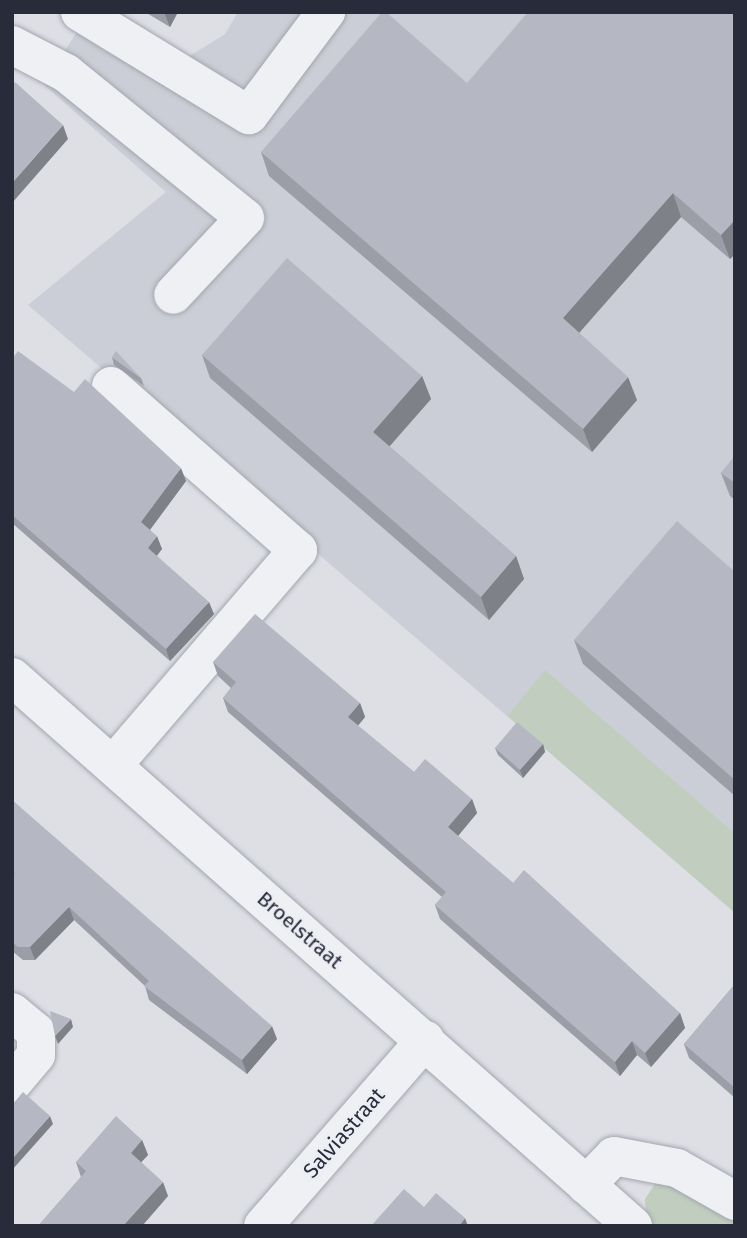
<!DOCTYPE html>
<style>
body{margin:0}
#map{position:relative;width:747px;height:1238px;overflow:hidden;background:#dddfe5;font-family:"Fira Sans",sans-serif}
div>[style]{position:absolute}
.built>*{inset:0;background:#cbced6}
.green>*{inset:0;background:#c1cebf}
.roads{filter:drop-shadow(0 0 2px #a3a6ae) drop-shadow(0 0 2px #a3a6ae)}
.minor>*{height:38px;margin:-19px;padding:0 19px;transform-origin:19px;border-radius:19px;background:#eff0f4}
.wall>*{inset:0;background:#9c9ea7}
.shaded-wall>*{inset:0;background:#7f8188}
.building>*{inset:0;background:#b5b8c2}
span{translate:-50% -50%;white-space:nowrap;text-align:center;line-height:1.15;-webkit-text-stroke:5px #eceef3;paint-order:stroke}
.street-label{font-size:21px;color:#282c3a}
.frame{position:absolute;inset:0;border:14px solid #282c3a;pointer-events:none}
</style>
<div id="map">
<div class="built">
<div style="clip-path:polygon(90px 12px,185px 59px,225px 34px,238px 12px,735px 12px,735px 833px,545px 671px,507px 716px,28px 305px,166px 192px,43px 84px)"></div>
</div>
<div class="green">
<div style="clip-path:polygon(545px 670px,735px 833px,735px 913px,507px 716px)"></div>
<div style="clip-path:polygon(659px 1178px,735px 1214px,735px 1226px,655px 1226px,646px 1216px,645px 1199px)"></div>
</div>
<div class="roads">
<div class="minor">
<div style="left:80px;top:12px;width:198px;rotate:31.4deg"></div>
<div style="left:249px;top:115px;width:129px;rotate:-53.2deg"></div>
<div style="left:12px;top:45px;width:61px;rotate:27.4deg"></div>
<div style="left:66px;top:73px;width:230px;rotate:39deg"></div>
<div style="left:245px;top:218px;width:105px;rotate:133.1deg"></div>
<div style="left:111px;top:386px;width:249px;rotate:41.3deg"></div>
<div style="left:298px;top:550px;width:284px;rotate:130.7deg"></div>
<div style="left:12px;top:677px;width:829px;rotate:41.48deg"></div>
<div style="left:12px;top:1012px;width:31px;rotate:40deg"></div>
<div style="left:36px;top:1032px;width:23px;rotate:90deg"></div>
<div style="left:36px;top:1055px;width:38px;rotate:130deg"></div>
<div style="left:586px;top:1185px;width:40px;rotate:-46deg"></div>
<div style="left:614px;top:1156px;width:64px;rotate:10.8deg"></div>
<div style="left:677px;top:1168px;width:67px;rotate:29.6deg"></div>
<div style="left:263px;top:1226px;width:247px;rotate:-48.9deg"></div>
</div>
</div>
<div class="wall">
<div style="clip-path:polygon(145px 12px,178px 12px,170px 27px)"></div>
<div style="clip-path:polygon(735px 12px,735px 254px,730px 259px,681px 217px,579px 333px,637px 400px,592px 452px,269px 176px,261px 152px,467px 83px)"></div>
<div style="clip-path:polygon(202px 355px,422px 376px,431px 399px,389px 446px,516px 556px,524px 579px,489px 620px,210px 378px)"></div>
<div style="clip-path:polygon(112px 357px,141px 378px,144px 386px,114px 365px)"></div>
<div style="clip-path:polygon(12px 359px,186px 481px,150px 530px,162px 549px,157px 556px,214px 614px,170px 661px,12px 523px)"></div>
<div style="clip-path:polygon(735px 456px,735px 500px,730px 496px,721px 473px)"></div>
<div style="clip-path:polygon(735px 572px,735px 796px,583px 664px,574px 640px)"></div>
<div style="clip-path:polygon(213px 662px,360px 703px,365px 717px,358px 726px,414px 772px,472px 799px,477px 813px,458px 836px,513px 883px,680px 1013px,685px 1028px,651px 1067px,637px 1055px,620px 1076px,440px 919px,435px 905px,442px 897px,228px 712px,223px 698px,231px 688px,218px 676px)"></div>
<div style="clip-path:polygon(543px 744px,545px 752px,523px 778px,498px 755px,495px 748px)"></div>
<div style="clip-path:polygon(12px 800px,277px 1039px,247px 1074px,149px 1000px,145px 986px,74px 920px,35px 960px,23px 960px,12px 951px)"></div>
<div style="clip-path:polygon(735px 984px,735px 1098px,689px 1058px,684px 1044px)"></div>
<div style="clip-path:polygon(142px 1140px,148px 1155px,141px 1162px,168px 1196px,142px 1226px,38px 1226px,81px 1177px,76px 1162px)"></div>
</div>
<div class="shaded-wall">
<div style="clip-path:polygon(164px 12px,178px 12px,170px 27px)"></div>
<div style="clip-path:polygon(63px 125px,68px 139px,12px 203px,12px 183px)"></div>
<div style="clip-path:polygon(673px 193px,681px 217px,571px 342px,563px 318px)"></div>
<div style="clip-path:polygon(735px 220px,735px 254px,730px 259px,721px 235px)"></div>
<div style="clip-path:polygon(422px 376px,431px 399px,382px 455px,373px 432px)"></div>
<div style="clip-path:polygon(628px 377px,637px 400px,592px 452px,583px 429px)"></div>
<div style="clip-path:polygon(181px 468px,186px 481px,146px 535px,141px 522px)"></div>
<div style="clip-path:polygon(157px 536px,162px 549px,152px 561px,148px 548px)"></div>
<div style="clip-path:polygon(516px 556px,524px 579px,489px 620px,481px 597px)"></div>
<div style="clip-path:polygon(209px 602px,214px 614px,170px 661px,166px 649px)"></div>
<div style="clip-path:polygon(360px 703px,365px 717px,353px 731px,348px 717px)"></div>
<div style="clip-path:polygon(543px 744px,545px 752px,523px 778px,520px 770px)"></div>
<div style="clip-path:polygon(472px 799px,477px 813px,453px 842px,448px 827px)"></div>
<div style="clip-path:polygon(69px 907px,74px 920px,35px 960px,30px 947px)"></div>
<div style="clip-path:polygon(680px 1013px,685px 1028px,651px 1067px,645px 1053px)"></div>
<div style="clip-path:polygon(71px 1019px,73px 1027px,58px 1044px,55px 1036px)"></div>
<div style="clip-path:polygon(272px 1026px,277px 1039px,247px 1074px,242px 1060px)"></div>
<div style="clip-path:polygon(632px 1041px,637px 1055px,620px 1076px,615px 1062px)"></div>
<div style="clip-path:polygon(50px 1116px,53px 1124px,12px 1170px,12px 1159px)"></div>
<div style="clip-path:polygon(142px 1140px,148px 1155px,136px 1168px,131px 1153px)"></div>
<div style="clip-path:polygon(163px 1182px,168px 1196px,142px 1226px,123px 1226px)"></div>
<div style="clip-path:polygon(465px 1218px,468px 1226px,459px 1226px)"></div>
</div>
<div class="building">
<div style="clip-path:polygon(382px 12px,386px 12px,467px 83px,528px 12px,735px 12px,735px 220px,721px 235px,673px 193px,563px 318px,628px 377px,583px 429px,261px 152px)"></div>
<div style="clip-path:polygon(15px 82px,63px 125px,12px 183px,12px 85px)"></div>
<div style="clip-path:polygon(287px 258px,422px 376px,373px 432px,516px 556px,481px 597px,202px 355px)"></div>
<div style="clip-path:polygon(18px 351px,74px 392px,85px 379px,181px 468px,141px 522px,157px 536px,148px 548px,209px 602px,166px 649px,12px 515px,12px 359px)"></div>
<div style="clip-path:polygon(116px 351px,141px 378px,112px 357px)"></div>
<div style="clip-path:polygon(735px 456px,735px 483px,721px 473px)"></div>
<div style="clip-path:polygon(677px 521px,735px 572px,735px 780px,574px 640px)"></div>
<div style="clip-path:polygon(255px 614px,360px 703px,348px 717px,414px 772px,425px 759px,472px 799px,448px 827px,513px 883px,524px 870px,680px 1013px,645px 1053px,632px 1041px,615px 1062px,435px 905px,446px 892px,223px 698px,236px 682px,213px 662px)"></div>
<div style="clip-path:polygon(517px 722px,543px 744px,520px 770px,495px 748px)"></div>
<div style="clip-path:polygon(12px 800px,272px 1026px,242px 1060px,144px 986px,149px 981px,69px 907px,30px 947px,18px 947px,12px 942px,12px 877px,15px 874px,12px 871px)"></div>
<div style="clip-path:polygon(735px 984px,735px 1088px,684px 1044px)"></div>
<div style="clip-path:polygon(50px 1011px,71px 1019px,55px 1036px)"></div>
<div style="clip-path:polygon(23px 1092px,50px 1116px,12px 1159px,12px 1105px)"></div>
<div style="clip-path:polygon(116px 1116px,142px 1140px,131px 1153px,163px 1182px,123px 1226px,38px 1226px,86px 1171px,76px 1162px)"></div>
<div style="clip-path:polygon(404px 1189px,424px 1207px,436px 1193px,465px 1218px,459px 1226px,371px 1226px)"></div>
</div>
<div class="street-label">
<span style="left:300px;top:930px;rotate:41deg">Broelstraat</span>
<span style="left:344px;top:1133px;rotate:-49deg">Salviastraat</span>
</div>
<div class="frame"></div>
</div>
